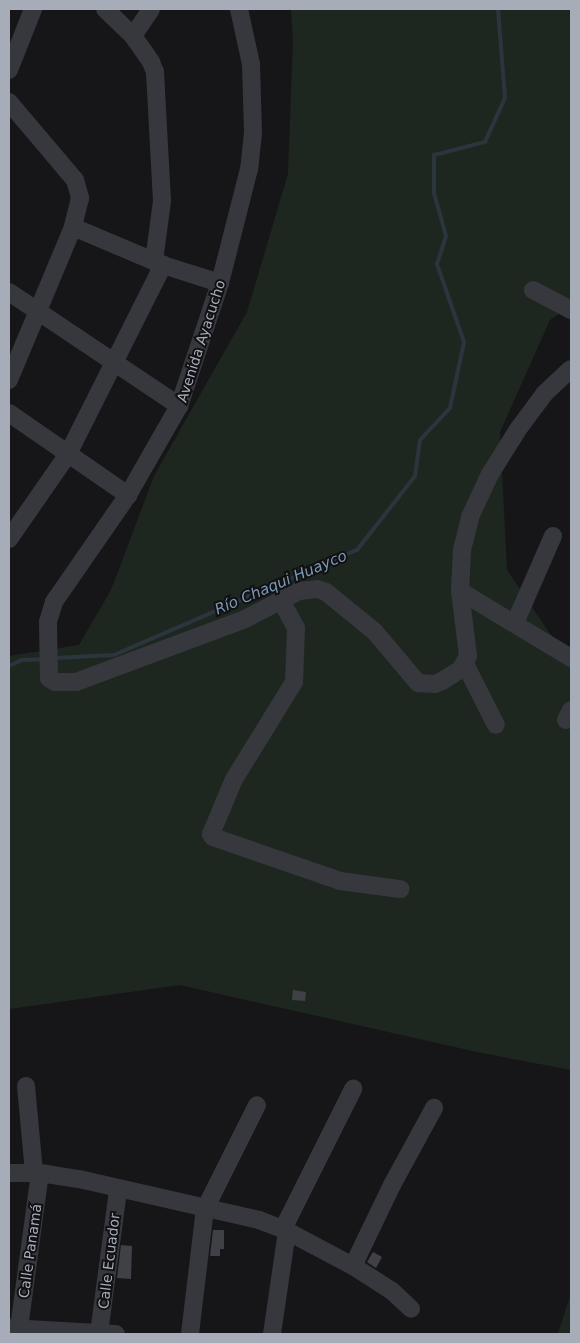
<!DOCTYPE html>
<meta charset="utf-8">
<style>
body{margin:0}
#map{position:relative;width:580px;height:1343px;overflow:hidden;background:#161618;font-family:"DejaVu Sans",sans-serif}
div>[style]{position:absolute}
.green>*{inset:0;background:#1e271f}
.stream>*{height:4px;margin:-2px;padding:0 2px;transform-origin:2px;border-radius:2px;background:#2b353d}
.building>*{inset:0;background:#404146}
.minor>*{height:18px;margin:-9px;padding:0 9px;transform-origin:9px;border-radius:9px;background:#37383e}
span{translate:-50% -50%;white-space:nowrap;text-align:center;line-height:1.15;-webkit-text-stroke:4px #111113;paint-order:stroke}
.street-label{font-size:14px;color:#a7acb9}
.water-label{font-size:15px;color:#7c99b7;font-style:italic}
.frame{position:absolute;inset:0;border:10px solid #a7acb9;pointer-events:none}
</style>
<div id="map">
<div class="green">
<div style="clip-path:polygon(291px 9px,571px 9px,571px 306px,550px 320px,500px 432px,507px 570px,571px 665px,571px 1070px,477px 1052px,180px 985px,9px 1009px,9px 656px,79px 645px,111px 590px,154px 476px,247px 312px,288px 174px,293px 42px)"></div>
<div style="clip-path:polygon(571px 1293px,571px 1334px,558px 1334px)"></div>
</div>
<div class="stream">
<div style="left:55px;top:658px;width:59px;rotate:-2.9deg"></div>
<div style="left:114px;top:655px;width:265px;rotate:-23.4deg"></div>
<div style="left:357px;top:550px;width:94px;rotate:-51.9deg"></div>
<div style="left:415px;top:476px;width:36px;rotate:-82deg"></div>
<div style="left:420px;top:440px;width:44px;rotate:-46.8deg"></div>
<div style="left:450px;top:408px;width:67px;rotate:-78deg"></div>
<div style="left:464px;top:342px;width:83px;rotate:-109.1deg"></div>
<div style="left:437px;top:264px;width:29px;rotate:-72deg"></div>
<div style="left:446px;top:236px;width:45px;rotate:-105.6deg"></div>
<div style="left:434px;top:193px;width:38px;rotate:-90deg"></div>
<div style="left:434px;top:155px;width:53px;rotate:-14.3deg"></div>
<div style="left:485px;top:142px;width:48px;rotate:-65.6deg"></div>
<div style="left:505px;top:98px;width:89px;rotate:-94.5deg"></div>
<div style="left:9px;top:666px;width:14px;rotate:-25deg"></div>
<div style="left:22px;top:660px;width:23px;rotate:-2deg"></div>
</div>
<div class="building">
<div style="clip-path:polygon(293px 990px,306px 992px,305px 1001px,292px 1000px)"></div>
<div style="clip-path:polygon(213px 1230px,224px 1230px,224px 1249px,220px 1249px,220px 1256px,210px 1256px)"></div>
<div style="clip-path:polygon(121px 1245px,132px 1246px,131px 1279px,117px 1278px)"></div>
<div style="clip-path:polygon(373px 1252px,382px 1257px,376px 1268px,367px 1262px)"></div>
</div>
<div class="minor">
<div style="left:105px;top:9px;width:39px;rotate:44deg"></div>
<div style="left:133px;top:36px;width:32px;rotate:55deg"></div>
<div style="left:151px;top:62px;width:11px;rotate:68deg"></div>
<div style="left:155px;top:72px;width:129px;rotate:86.9deg"></div>
<div style="left:162px;top:201px;width:61px;rotate:97.6deg"></div>
<div style="left:239px;top:9px;width:56px;rotate:77.7deg"></div>
<div style="left:251px;top:64px;width:69px;rotate:88.3deg"></div>
<div style="left:253px;top:133px;width:36px;rotate:96deg"></div>
<div style="left:249px;top:169px;width:118px;rotate:104.3deg"></div>
<div style="left:220px;top:283px;width:130px;rotate:108.4deg"></div>
<div style="left:179px;top:406px;width:103px;rotate:119.8deg"></div>
<div style="left:128px;top:495px;width:130px;rotate:124.7deg"></div>
<div style="left:54px;top:602px;width:21px;rotate:107deg"></div>
<div style="left:48px;top:622px;width:56px;rotate:89deg"></div>
<div style="left:49px;top:678px;width:7px;rotate:34deg"></div>
<div style="left:55px;top:682px;width:21px"></div>
<div style="left:76px;top:682px;width:180px;rotate:-20.4deg"></div>
<div style="left:245px;top:619px;width:61px;rotate:-27.4deg"></div>
<div style="left:299px;top:591px;width:18px;rotate:-6deg"></div>
<div style="left:317px;top:589px;width:9px;rotate:18deg"></div>
<div style="left:326px;top:592px;width:63px;rotate:39.2deg"></div>
<div style="left:375px;top:632px;width:67px;rotate:49.9deg"></div>
<div style="left:418px;top:683px;width:17px;rotate:3deg"></div>
<div style="left:435px;top:684px;width:8px;rotate:-23deg"></div>
<div style="left:442px;top:681px;width:22px;rotate:-32deg"></div>
<div style="left:461px;top:669px;width:15px;rotate:-62deg"></div>
<div style="left:468px;top:656px;width:65px;rotate:-97deg"></div>
<div style="left:460px;top:591px;width:41px;rotate:-87.2deg"></div>
<div style="left:462px;top:550px;width:34px;rotate:-76deg"></div>
<div style="left:470px;top:517px;width:47px;rotate:-65.1deg"></div>
<div style="left:490px;top:474px;width:54px;rotate:-57.8deg"></div>
<div style="left:519px;top:428px;width:44px;rotate:-53.4deg"></div>
<div style="left:545px;top:393px;width:35px;rotate:-43deg"></div>
<div style="left:133px;top:36px;width:32px;rotate:-56deg"></div>
<div style="left:9px;top:70px;width:66px;rotate:-68.5deg"></div>
<div style="left:9px;top:102px;width:102px;rotate:49.8deg"></div>
<div style="left:75px;top:180px;width:19px;rotate:74deg"></div>
<div style="left:80px;top:198px;width:30px;rotate:104deg"></div>
<div style="left:73px;top:227px;width:166px;rotate:112.7deg"></div>
<div style="left:73px;top:227px;width:98px;rotate:22.9deg"></div>
<div style="left:163px;top:265px;width:60px;rotate:17.5deg"></div>
<div style="left:533px;top:290px;width:43px;rotate:27.8deg"></div>
<div style="left:9px;top:292px;width:205px;rotate:33.8deg"></div>
<div style="left:9px;top:413px;width:145px;rotate:34.6deg"></div>
<div style="left:9px;top:539px;width:103px;rotate:-55.2deg"></div>
<div style="left:68px;top:454px;width:212px;rotate:-63.3deg"></div>
<div style="left:460px;top:591px;width:130px;rotate:31.1deg"></div>
<div style="left:281px;top:600px;width:32px;rotate:62deg"></div>
<div style="left:296px;top:628px;width:54px;rotate:92.1deg"></div>
<div style="left:294px;top:682px;width:114px;rotate:121.7deg"></div>
<div style="left:234px;top:779px;width:60px;rotate:112.7deg"></div>
<div style="left:211px;top:834px;width:4px;rotate:56deg"></div>
<div style="left:213px;top:837px;width:134px;rotate:19.1deg"></div>
<div style="left:340px;top:881px;width:61px;rotate:7.6deg"></div>
<div style="left:515px;top:623px;width:95px;rotate:-66.4deg"></div>
<div style="left:465px;top:664px;width:68px;rotate:63.1deg"></div>
<div style="left:566px;top:720px;width:11px;rotate:-63deg"></div>
<div style="left:26px;top:1086px;width:86px;rotate:84.7deg"></div>
<div style="left:9px;top:1173px;width:31px"></div>
<div style="left:40px;top:1173px;width:39px;rotate:9deg"></div>
<div style="left:79px;top:1179px;width:185px;rotate:12.8deg"></div>
<div style="left:259px;top:1220px;width:26px;rotate:21deg"></div>
<div style="left:283px;top:1229px;width:79px;rotate:27.9deg"></div>
<div style="left:353px;top:1266px;width:46px;rotate:32.7deg"></div>
<div style="left:392px;top:1291px;width:26px;rotate:43deg"></div>
<div style="left:283px;top:1229px;width:157px;rotate:-63.4deg"></div>
<div style="left:353px;top:1266px;width:90px;rotate:-64.3deg"></div>
<div style="left:392px;top:1185px;width:88px;rotate:-61.4deg"></div>
<div style="left:9px;top:1328px;width:107px;rotate:3.2deg"></div>
<div style="left:19px;top:1328px;width:156px;rotate:-82.3deg"></div>
<div style="left:99px;top:1333px;width:144px;rotate:-82.4deg"></div>
<div style="left:190px;top:1334px;width:126px;rotate:-83.2deg"></div>
<div style="left:205px;top:1209px;width:116px;rotate:-63.4deg"></div>
<div style="left:272px;top:1334px;width:104px;rotate:-81.7deg"></div>
</div>
<div class="street-label">
<span style="left:201px;top:341px;rotate:-72deg">Avenida Ayacucho</span>
<span style="left:30px;top:1251px;rotate:-82deg">Calle Panamá</span>
<span style="left:109px;top:1261px;rotate:-83deg">Calle Ecuador</span>
</div>
<div class="water-label">
<span style="left:281px;top:583px;rotate:-23deg">Río Chaqui Huayco</span>
</div>
<div class="frame"></div>
</div>
